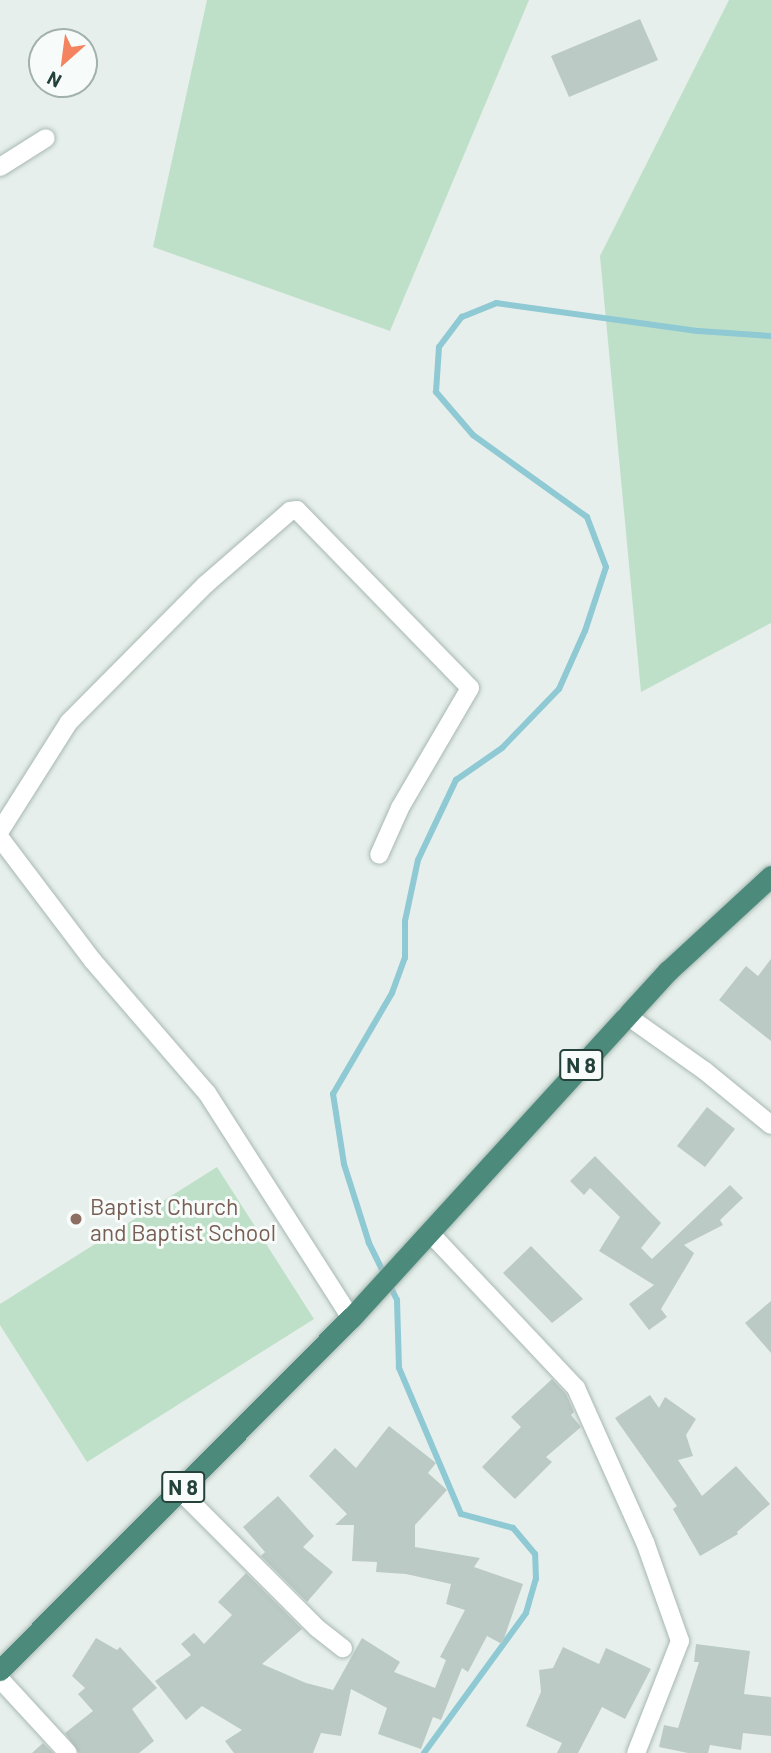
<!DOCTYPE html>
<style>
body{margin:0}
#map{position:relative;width:771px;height:1753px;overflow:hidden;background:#e6efeb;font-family:Barlow,sans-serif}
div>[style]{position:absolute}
.green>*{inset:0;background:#bfe0c8}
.stream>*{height:6px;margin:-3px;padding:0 3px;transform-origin:3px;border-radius:3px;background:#8ec9d4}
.building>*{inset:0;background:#bbcac4}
.roads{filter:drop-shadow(0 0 2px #a8b8b2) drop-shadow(0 0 2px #a8b8b2)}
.minor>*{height:18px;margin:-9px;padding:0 9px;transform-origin:9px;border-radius:9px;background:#fff}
.trunk>*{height:21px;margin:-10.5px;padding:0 10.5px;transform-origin:10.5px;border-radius:10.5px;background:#4c8a7c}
.dots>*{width:19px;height:19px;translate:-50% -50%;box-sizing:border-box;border:4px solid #f7fbf9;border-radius:50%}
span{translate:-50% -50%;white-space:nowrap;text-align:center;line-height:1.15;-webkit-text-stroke:6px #f7fbf9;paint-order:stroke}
.shield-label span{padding:2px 5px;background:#f7fbf9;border:2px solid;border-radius:5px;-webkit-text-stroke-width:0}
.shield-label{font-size:21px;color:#24423a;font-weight:700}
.education-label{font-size:23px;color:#785e54}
.left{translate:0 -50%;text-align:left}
.north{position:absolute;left:28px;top:28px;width:70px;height:70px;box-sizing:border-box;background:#f7fbf9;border:2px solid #a3b1ad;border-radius:50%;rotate:208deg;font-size:19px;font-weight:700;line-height:28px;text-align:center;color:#24423a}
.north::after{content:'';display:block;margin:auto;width:24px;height:32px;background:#f4845f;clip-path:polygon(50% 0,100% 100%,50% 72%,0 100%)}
</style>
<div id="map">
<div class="green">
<div style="clip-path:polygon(207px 0,529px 0,390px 331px,153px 247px)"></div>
<div style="clip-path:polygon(729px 0,771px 0,771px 623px,641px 692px,600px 256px)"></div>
<div style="clip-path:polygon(217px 1167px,314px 1319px,87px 1462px,0 1325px,0 1304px)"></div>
</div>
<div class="stream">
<div style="left:424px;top:1753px;width:173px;rotate:-53.9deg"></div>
<div style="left:526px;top:1613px;width:35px;rotate:-74deg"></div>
<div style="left:536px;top:1579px;width:25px;rotate:-92deg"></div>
<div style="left:535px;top:1554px;width:34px;rotate:-130deg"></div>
<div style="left:513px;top:1528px;width:54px;rotate:-164.9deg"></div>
<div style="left:461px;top:1514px;width:159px;rotate:-113deg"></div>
<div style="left:399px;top:1368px;width:68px;rotate:-91.7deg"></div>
<div style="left:397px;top:1300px;width:64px;rotate:-116.2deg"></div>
<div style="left:369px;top:1243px;width:83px;rotate:-107.6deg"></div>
<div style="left:344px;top:1164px;width:71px;rotate:-98.9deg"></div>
<div style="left:333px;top:1094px;width:117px;rotate:-59.7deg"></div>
<div style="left:392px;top:993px;width:37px;rotate:-70deg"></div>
<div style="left:405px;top:958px;width:37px;rotate:-90deg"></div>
<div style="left:405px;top:921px;width:62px;rotate:-78deg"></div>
<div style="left:418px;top:860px;width:89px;rotate:-64.6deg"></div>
<div style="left:456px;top:780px;width:56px;rotate:-34.8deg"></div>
<div style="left:502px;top:748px;width:82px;rotate:-46deg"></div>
<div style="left:559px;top:689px;width:64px;rotate:-65.9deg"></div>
<div style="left:585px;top:631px;width:67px;rotate:-71.8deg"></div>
<div style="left:606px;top:567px;width:53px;rotate:-110.8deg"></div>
<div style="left:587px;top:517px;width:140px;rotate:-144.3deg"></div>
<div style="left:473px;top:435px;width:57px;rotate:-130.7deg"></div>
<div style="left:436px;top:392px;width:45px;rotate:-86.2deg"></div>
<div style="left:439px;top:347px;width:38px;rotate:-53deg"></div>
<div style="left:462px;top:317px;width:37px;rotate:-22deg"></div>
<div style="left:496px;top:303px;width:205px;rotate:7.9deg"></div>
<div style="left:699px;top:331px;width:72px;rotate:4deg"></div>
</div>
<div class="building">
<div style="clip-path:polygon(640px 19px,658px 60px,569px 97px,551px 56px)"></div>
<div style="clip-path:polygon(771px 959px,771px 1041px,719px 1000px,746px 966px,758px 976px)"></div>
<div style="clip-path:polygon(707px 1107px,735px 1129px,705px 1167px,677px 1146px)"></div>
<div style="clip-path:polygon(595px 1156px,661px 1223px,641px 1248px,652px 1259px,730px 1185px,743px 1198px,720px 1220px,723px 1225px,684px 1245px,694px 1253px,692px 1257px,661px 1309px,667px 1317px,649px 1330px,629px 1304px,654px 1285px,599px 1251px,620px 1217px,590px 1188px,584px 1195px,570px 1181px)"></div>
<div style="clip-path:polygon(531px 1246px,583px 1299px,552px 1323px,503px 1273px)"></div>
<div style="clip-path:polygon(771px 1301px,771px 1353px,745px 1323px)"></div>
<div style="clip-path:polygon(552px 1379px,566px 1394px,574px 1412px,571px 1415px,581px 1427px,546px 1457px,552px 1462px,515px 1499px,482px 1467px,521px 1427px,511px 1417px)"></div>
<div style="clip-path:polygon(650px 1395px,659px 1408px,665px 1397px,696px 1419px,686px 1435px,693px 1456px,678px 1460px,702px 1496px,736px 1466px,770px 1504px,737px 1532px,738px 1534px,700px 1556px,673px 1509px,677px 1506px,615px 1418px)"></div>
<div style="clip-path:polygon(389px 1426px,436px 1463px,428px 1473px,447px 1490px,415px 1525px,415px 1547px,480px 1558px,474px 1567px,523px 1584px,502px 1644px,487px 1636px,468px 1672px,462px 1668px,441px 1720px,433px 1717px,421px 1749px,378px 1734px,387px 1708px,351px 1689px,341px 1736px,321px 1733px,313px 1753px,234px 1753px,225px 1741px,242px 1730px,202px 1706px,186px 1720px,155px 1681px,191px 1655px,181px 1644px,194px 1633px,204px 1644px,232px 1615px,218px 1602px,246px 1573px,302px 1629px,262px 1664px,306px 1683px,333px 1690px,362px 1638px,400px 1662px,394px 1672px,435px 1688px,446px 1660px,440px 1657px,465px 1610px,446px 1604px,451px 1584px,406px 1574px,376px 1572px,377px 1562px,352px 1561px,354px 1525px,335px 1525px,347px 1514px,309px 1476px,335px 1448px,356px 1468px)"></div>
<div style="clip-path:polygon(278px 1496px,314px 1536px,303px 1547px,333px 1572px,307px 1602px,261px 1556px,265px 1552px,243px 1527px)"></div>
<div style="clip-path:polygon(96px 1638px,117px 1650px,120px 1647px,157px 1688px,132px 1709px,154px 1741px,139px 1753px,79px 1753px,65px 1733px,93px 1711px,78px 1694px,85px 1688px,72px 1676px)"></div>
<div style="clip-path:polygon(696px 1644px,750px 1651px,744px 1694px,771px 1697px,771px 1736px,743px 1733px,741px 1750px,710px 1745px,708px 1753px,688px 1753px,659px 1747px,664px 1725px,678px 1728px,699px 1662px,694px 1662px)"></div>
<div style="clip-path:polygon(563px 1647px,599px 1664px,606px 1648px,651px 1669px,625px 1719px,602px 1707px,578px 1753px,557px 1753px,562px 1743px,526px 1726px,541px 1692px,539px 1670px,553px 1668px)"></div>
<div style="clip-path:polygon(43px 1743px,53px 1753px,32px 1753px)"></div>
</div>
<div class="roads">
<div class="minor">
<div style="left:0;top:167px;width:54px;rotate:-32.2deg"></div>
<div style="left:0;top:831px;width:129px;rotate:-57.7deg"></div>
<div style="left:69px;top:722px;width:193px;rotate:-45.2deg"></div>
<div style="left:205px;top:585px;width:113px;rotate:-41deg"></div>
<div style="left:290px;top:511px;width:7px;rotate:-8deg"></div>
<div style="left:297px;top:510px;width:248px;rotate:45.8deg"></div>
<div style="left:470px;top:688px;width:139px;rotate:120.3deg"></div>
<div style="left:400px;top:808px;width:51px;rotate:114.1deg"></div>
<div style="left:0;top:838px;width:154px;rotate:52.9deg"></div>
<div style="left:93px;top:961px;width:174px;rotate:49.2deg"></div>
<div style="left:207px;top:1093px;width:267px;rotate:57.4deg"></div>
<div style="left:626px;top:1015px;width:97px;rotate:35.3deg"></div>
<div style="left:705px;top:1071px;width:85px;rotate:39.3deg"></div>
<div style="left:430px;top:1233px;width:213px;rotate:46.7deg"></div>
<div style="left:576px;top:1388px;width:169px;rotate:65.9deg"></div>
<div style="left:645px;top:1542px;width:105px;rotate:70.5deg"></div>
<div style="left:680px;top:1641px;width:120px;rotate:111.4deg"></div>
<div style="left:179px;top:1490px;width:195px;rotate:45deg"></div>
<div style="left:317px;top:1628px;width:33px;rotate:38deg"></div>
<div style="left:0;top:1679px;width:100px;rotate:47.4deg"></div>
</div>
<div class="trunk">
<div style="left:0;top:1670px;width:497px;rotate:-45.1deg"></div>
<div style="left:351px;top:1318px;width:470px;rotate:-47.6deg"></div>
<div style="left:668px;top:971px;width:140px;rotate:-42.7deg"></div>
</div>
</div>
<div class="dots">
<div style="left:76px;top:1219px;background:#8d6e63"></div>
</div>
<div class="shield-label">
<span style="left:581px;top:1065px">N 8</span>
<span style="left:183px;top:1487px">N 8</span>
</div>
<div class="education-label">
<span class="left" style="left:90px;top:1219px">Baptist Church<br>and Baptist School</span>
</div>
<div class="north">N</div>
</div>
